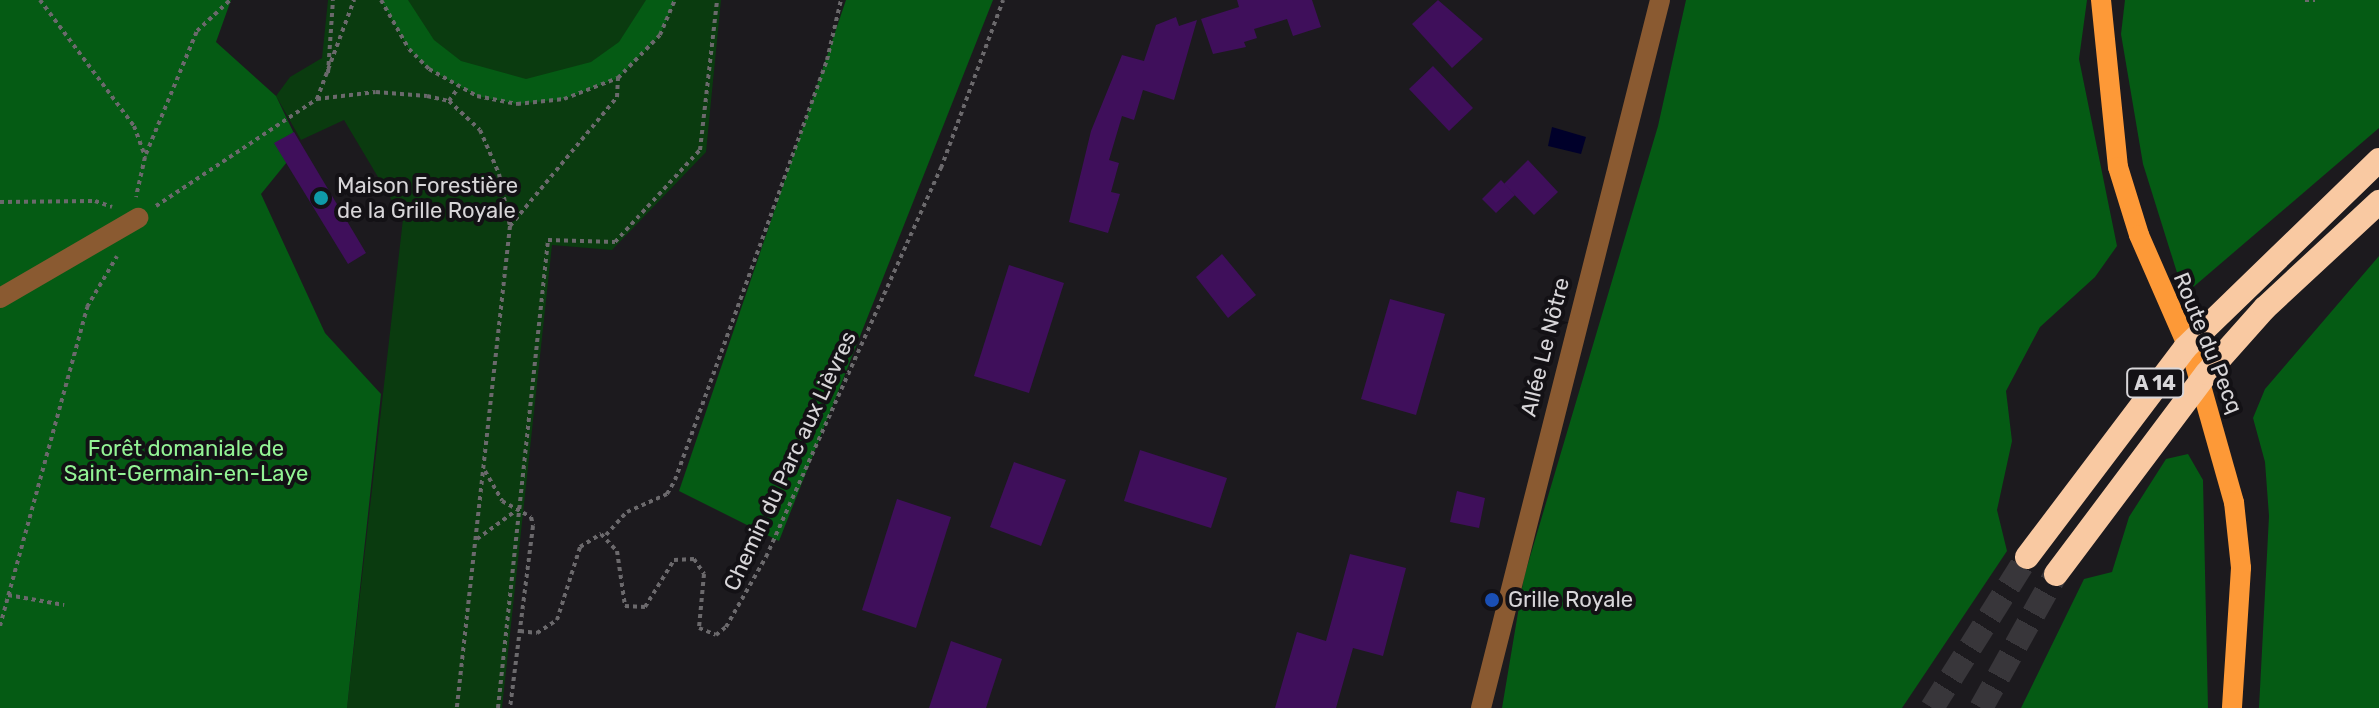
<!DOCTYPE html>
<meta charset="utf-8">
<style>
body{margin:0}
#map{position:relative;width:2379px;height:708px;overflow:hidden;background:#1c1a1e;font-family:Rubik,sans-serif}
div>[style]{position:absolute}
.green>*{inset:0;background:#0a3b0f}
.forest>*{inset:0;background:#055b14}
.water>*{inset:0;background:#00002a}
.building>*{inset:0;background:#3f0f5b}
.highway-tunnel>*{height:24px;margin-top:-12px;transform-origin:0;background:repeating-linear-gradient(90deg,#38363a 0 24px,transparent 0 36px)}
.path>*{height:4px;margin-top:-2px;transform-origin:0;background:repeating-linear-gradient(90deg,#6b696c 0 4px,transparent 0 8px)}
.minor>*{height:20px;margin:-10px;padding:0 10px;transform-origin:10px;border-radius:10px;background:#8a5a31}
.major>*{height:20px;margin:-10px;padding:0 10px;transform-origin:10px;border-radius:10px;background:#fd9937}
.highway>*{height:24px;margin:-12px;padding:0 12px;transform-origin:12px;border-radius:12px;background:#f9c9a2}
.dots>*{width:22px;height:22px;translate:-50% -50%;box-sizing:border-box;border:4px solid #131115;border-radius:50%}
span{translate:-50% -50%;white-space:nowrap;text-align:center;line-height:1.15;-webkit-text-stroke:8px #131115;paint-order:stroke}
.shield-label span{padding:2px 6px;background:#131115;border:2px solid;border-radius:6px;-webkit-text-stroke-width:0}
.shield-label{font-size:20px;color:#d8d6d9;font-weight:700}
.poi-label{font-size:22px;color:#d8d6d9}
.left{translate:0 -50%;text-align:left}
.street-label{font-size:22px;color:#d8d6d9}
.park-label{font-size:22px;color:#93f495}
</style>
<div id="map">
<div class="green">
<div style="clip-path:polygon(328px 0,721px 0,706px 152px,612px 250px,552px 245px,502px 708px,347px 708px,403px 219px,344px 120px,301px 140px,276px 96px,290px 77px,322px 58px)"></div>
</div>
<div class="forest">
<div style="clip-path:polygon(0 0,231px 0,216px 42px,276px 96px,300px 146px,261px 194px,325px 333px,381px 394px,347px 708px,0 708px)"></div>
<div style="clip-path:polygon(381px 0,408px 0,434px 40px,461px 61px,526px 79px,591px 62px,619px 42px,646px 0,675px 0,660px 35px,618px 78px,564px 99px,517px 104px,477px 96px,429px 69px,409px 49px)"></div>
<div style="clip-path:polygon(846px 0,993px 0,779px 541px,679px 491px)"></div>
<div style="clip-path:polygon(1686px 0,2087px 0,2079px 59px,2117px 246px,2095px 277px,2040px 327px,2006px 391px,2012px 441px,1997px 510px,2007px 551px,1902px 708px,1502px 708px,1524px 577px,1658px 126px)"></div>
<div style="clip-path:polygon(2125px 0,2379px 0,2379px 128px,2184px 295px,2143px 164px,2121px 34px)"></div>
<div style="clip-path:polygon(2379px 256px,2379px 708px,2259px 708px,2269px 516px,2265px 462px,2253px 418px,2265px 389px)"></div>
<div style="clip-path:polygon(2188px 454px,2203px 480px,2208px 708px,2021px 708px,2084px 579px,2112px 572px,2129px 517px,2166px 459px)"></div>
</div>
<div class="water">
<div style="clip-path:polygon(1552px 127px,1586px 137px,1581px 154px,1548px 146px)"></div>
</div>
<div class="building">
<div style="clip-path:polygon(1237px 0,1312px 0,1321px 27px,1293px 36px,1287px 19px,1254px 29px,1257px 38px,1244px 42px,1246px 47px,1213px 54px,1201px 19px,1239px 7px)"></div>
<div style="clip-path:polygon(1438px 0,1483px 39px,1452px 68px,1412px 24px)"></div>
<div style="clip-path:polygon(1176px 17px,1179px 26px,1197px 20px,1174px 100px,1143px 90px,1134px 120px,1122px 116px,1109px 160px,1119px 163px,1111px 192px,1120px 194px,1108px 233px,1069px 222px,1091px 131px,1122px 55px,1144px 61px,1156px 25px)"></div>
<div style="clip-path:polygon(1433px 66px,1473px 108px,1449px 131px,1409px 89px)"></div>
<div style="clip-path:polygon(294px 132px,366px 253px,348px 264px,274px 143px)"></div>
<div style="clip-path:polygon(1528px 160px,1558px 192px,1534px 215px,1504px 184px)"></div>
<div style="clip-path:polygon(1501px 180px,1515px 195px,1496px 213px,1482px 199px)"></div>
<div style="clip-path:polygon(1222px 254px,1256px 295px,1228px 318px,1196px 277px)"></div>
<div style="clip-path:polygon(1009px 265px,1064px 283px,1029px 393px,974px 376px)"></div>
<div style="clip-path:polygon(1390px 299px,1445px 314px,1416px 415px,1361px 399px)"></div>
<div style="clip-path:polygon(1140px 450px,1227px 478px,1211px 528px,1124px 501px)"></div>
<div style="clip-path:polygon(1014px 462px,1066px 480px,1041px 546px,990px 527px)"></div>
<div style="clip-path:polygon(1457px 491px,1485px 498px,1479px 528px,1450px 522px)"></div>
<div style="clip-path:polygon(897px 499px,951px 517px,916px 628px,862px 610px)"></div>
<div style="clip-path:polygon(1350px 554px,1406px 568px,1383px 656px,1353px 648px,1336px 708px,1275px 708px,1297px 632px,1326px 641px)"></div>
<div style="clip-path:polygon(951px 641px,1002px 659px,986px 708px,929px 708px)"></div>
</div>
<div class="highway-tunnel">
<div style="left:1932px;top:708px;width:178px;rotate:-57.8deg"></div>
<div style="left:1981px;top:708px;width:154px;rotate:-60.8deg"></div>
</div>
<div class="path">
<div style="left:40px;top:0;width:157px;rotate:53.3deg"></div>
<div style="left:134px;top:126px;width:33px;rotate:70deg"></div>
<div style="left:145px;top:157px;width:41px;rotate:102.7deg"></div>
<div style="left:381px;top:0;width:56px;rotate:60.3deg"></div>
<div style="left:409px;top:49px;width:28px;rotate:45deg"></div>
<div style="left:429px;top:69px;width:55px;rotate:29.4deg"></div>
<div style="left:477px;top:96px;width:41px;rotate:11.3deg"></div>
<div style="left:517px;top:104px;width:47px;rotate:-6.1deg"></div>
<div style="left:564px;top:99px;width:58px;rotate:-21.3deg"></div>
<div style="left:618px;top:78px;width:60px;rotate:-45.7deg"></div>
<div style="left:660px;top:35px;width:38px;rotate:-67deg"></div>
<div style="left:2305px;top:0;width:10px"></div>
<div style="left:328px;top:73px;width:73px;rotate:-86.1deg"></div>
<div style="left:317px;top:99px;width:106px;rotate:-69.5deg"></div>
<div style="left:449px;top:101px;width:16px;rotate:-55deg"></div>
<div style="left:146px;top:154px;width:133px;rotate:-67.5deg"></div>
<div style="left:197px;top:31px;width:45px;rotate:-43.2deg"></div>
<div style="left:0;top:202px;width:95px;rotate:-0.6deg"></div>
<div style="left:95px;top:201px;width:18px;rotate:19deg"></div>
<div style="left:156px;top:206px;width:193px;rotate:-33.6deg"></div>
<div style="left:317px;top:99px;width:59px;rotate:-6.8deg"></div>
<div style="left:376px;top:92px;width:51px;rotate:4.5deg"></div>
<div style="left:427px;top:96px;width:23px;rotate:13deg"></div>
<div style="left:449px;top:101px;width:42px;rotate:43.1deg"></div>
<div style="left:480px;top:130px;width:48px;rotate:66.6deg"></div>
<div style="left:499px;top:174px;width:53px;rotate:78.1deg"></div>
<div style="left:510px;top:226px;width:485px;rotate:96.3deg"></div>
<div style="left:510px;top:226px;width:168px;rotate:-50.3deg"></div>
<div style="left:617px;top:97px;width:19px;rotate:-87deg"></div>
<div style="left:485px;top:471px;width:34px;rotate:60deg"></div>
<div style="left:502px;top:501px;width:33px;rotate:29deg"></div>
<div style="left:531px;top:517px;width:9px;rotate:77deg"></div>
<div style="left:533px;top:526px;width:183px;rotate:97.2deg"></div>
<div style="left:606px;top:535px;width:31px;rotate:-48deg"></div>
<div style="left:627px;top:512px;width:44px;rotate:-24.2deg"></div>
<div style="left:667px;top:494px;width:16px;rotate:-60deg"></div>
<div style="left:675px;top:480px;width:447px;rotate:-70.1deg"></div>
<div style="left:827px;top:60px;width:62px;rotate:-76.9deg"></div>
<div style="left:477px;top:539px;width:46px;rotate:-36.1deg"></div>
<div style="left:8px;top:595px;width:57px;rotate:10.1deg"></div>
<div style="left:0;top:626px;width:331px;rotate:-74.7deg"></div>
<div style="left:87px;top:307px;width:59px;rotate:-59.5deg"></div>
<div style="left:520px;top:631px;width:17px;rotate:7deg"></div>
<div style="left:537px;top:633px;width:24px;rotate:-33deg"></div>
<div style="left:557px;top:620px;width:77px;rotate:-72.5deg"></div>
<div style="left:580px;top:547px;width:25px;rotate:-32deg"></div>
<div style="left:601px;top:534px;width:23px;rotate:47deg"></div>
<div style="left:617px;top:551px;width:56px;rotate:81.7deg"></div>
<div style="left:625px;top:606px;width:20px;rotate:3deg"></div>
<div style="left:645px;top:607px;width:55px;rotate:-58.3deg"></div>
<div style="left:674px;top:560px;width:20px;rotate:-3deg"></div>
<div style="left:694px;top:559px;width:18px;rotate:56deg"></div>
<div style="left:704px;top:574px;width:54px;rotate:95.3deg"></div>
<div style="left:699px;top:628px;width:18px;rotate:22deg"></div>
<div style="left:716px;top:635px;width:13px;rotate:-39deg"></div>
<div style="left:726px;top:627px;width:81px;rotate:-60.3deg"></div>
<div style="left:766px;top:557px;width:427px;rotate:-65.8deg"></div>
<div style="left:941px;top:168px;width:179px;rotate:-69.7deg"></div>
<div style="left:498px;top:708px;width:471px;rotate:-83.9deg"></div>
<div style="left:548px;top:240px;width:67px;rotate:1.7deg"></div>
<div style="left:615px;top:242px;width:125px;rotate:-47.3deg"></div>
<div style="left:700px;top:150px;width:151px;rotate:-83.5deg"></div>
</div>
<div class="minor">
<div style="left:0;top:298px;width:160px;rotate:-30.1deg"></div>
<div style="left:1481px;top:708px;width:730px;rotate:-75.81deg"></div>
</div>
<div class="major">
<div style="left:2101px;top:0;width:168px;rotate:84.2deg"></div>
<div style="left:2118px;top:167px;width:71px;rotate:72.8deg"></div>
<div style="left:2139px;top:235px;width:137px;rotate:66.4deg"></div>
<div style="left:2194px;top:361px;width:147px;rotate:74.2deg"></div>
<div style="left:2234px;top:502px;width:66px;rotate:83.9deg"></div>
<div style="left:2241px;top:568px;width:140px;rotate:93.7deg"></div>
</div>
<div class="highway">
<div style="left:2027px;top:557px;width:262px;rotate:-52.9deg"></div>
<div style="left:2185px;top:348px;width:270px;rotate:-44.1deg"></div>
<div style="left:2056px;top:574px;width:251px;rotate:-53.1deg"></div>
<div style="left:2207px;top:373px;width:87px;rotate:-48.3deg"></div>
<div style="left:2265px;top:308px;width:156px;rotate:-42.9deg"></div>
</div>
<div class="dots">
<div style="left:321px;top:198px;background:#0f9aa8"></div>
<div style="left:1492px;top:600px;background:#1a4fb4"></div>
</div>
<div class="shield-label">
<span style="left:2155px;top:383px">A 14</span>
</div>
<div class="poi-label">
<span class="left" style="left:337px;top:198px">Maison Forestière<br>de la Grille Royale</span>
<span class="left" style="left:1508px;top:600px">Grille Royale</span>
</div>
<div class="street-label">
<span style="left:2208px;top:343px;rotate:68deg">Route du Pecq</span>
<span style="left:1545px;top:347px;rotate:-76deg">Allée Le Nôtre</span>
<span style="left:790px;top:461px;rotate:-65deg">Chemin du Parc aux Lièvres</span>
</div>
<div class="park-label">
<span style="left:186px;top:461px">Forêt domaniale de<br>Saint-Germain-en-Laye</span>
</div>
</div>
